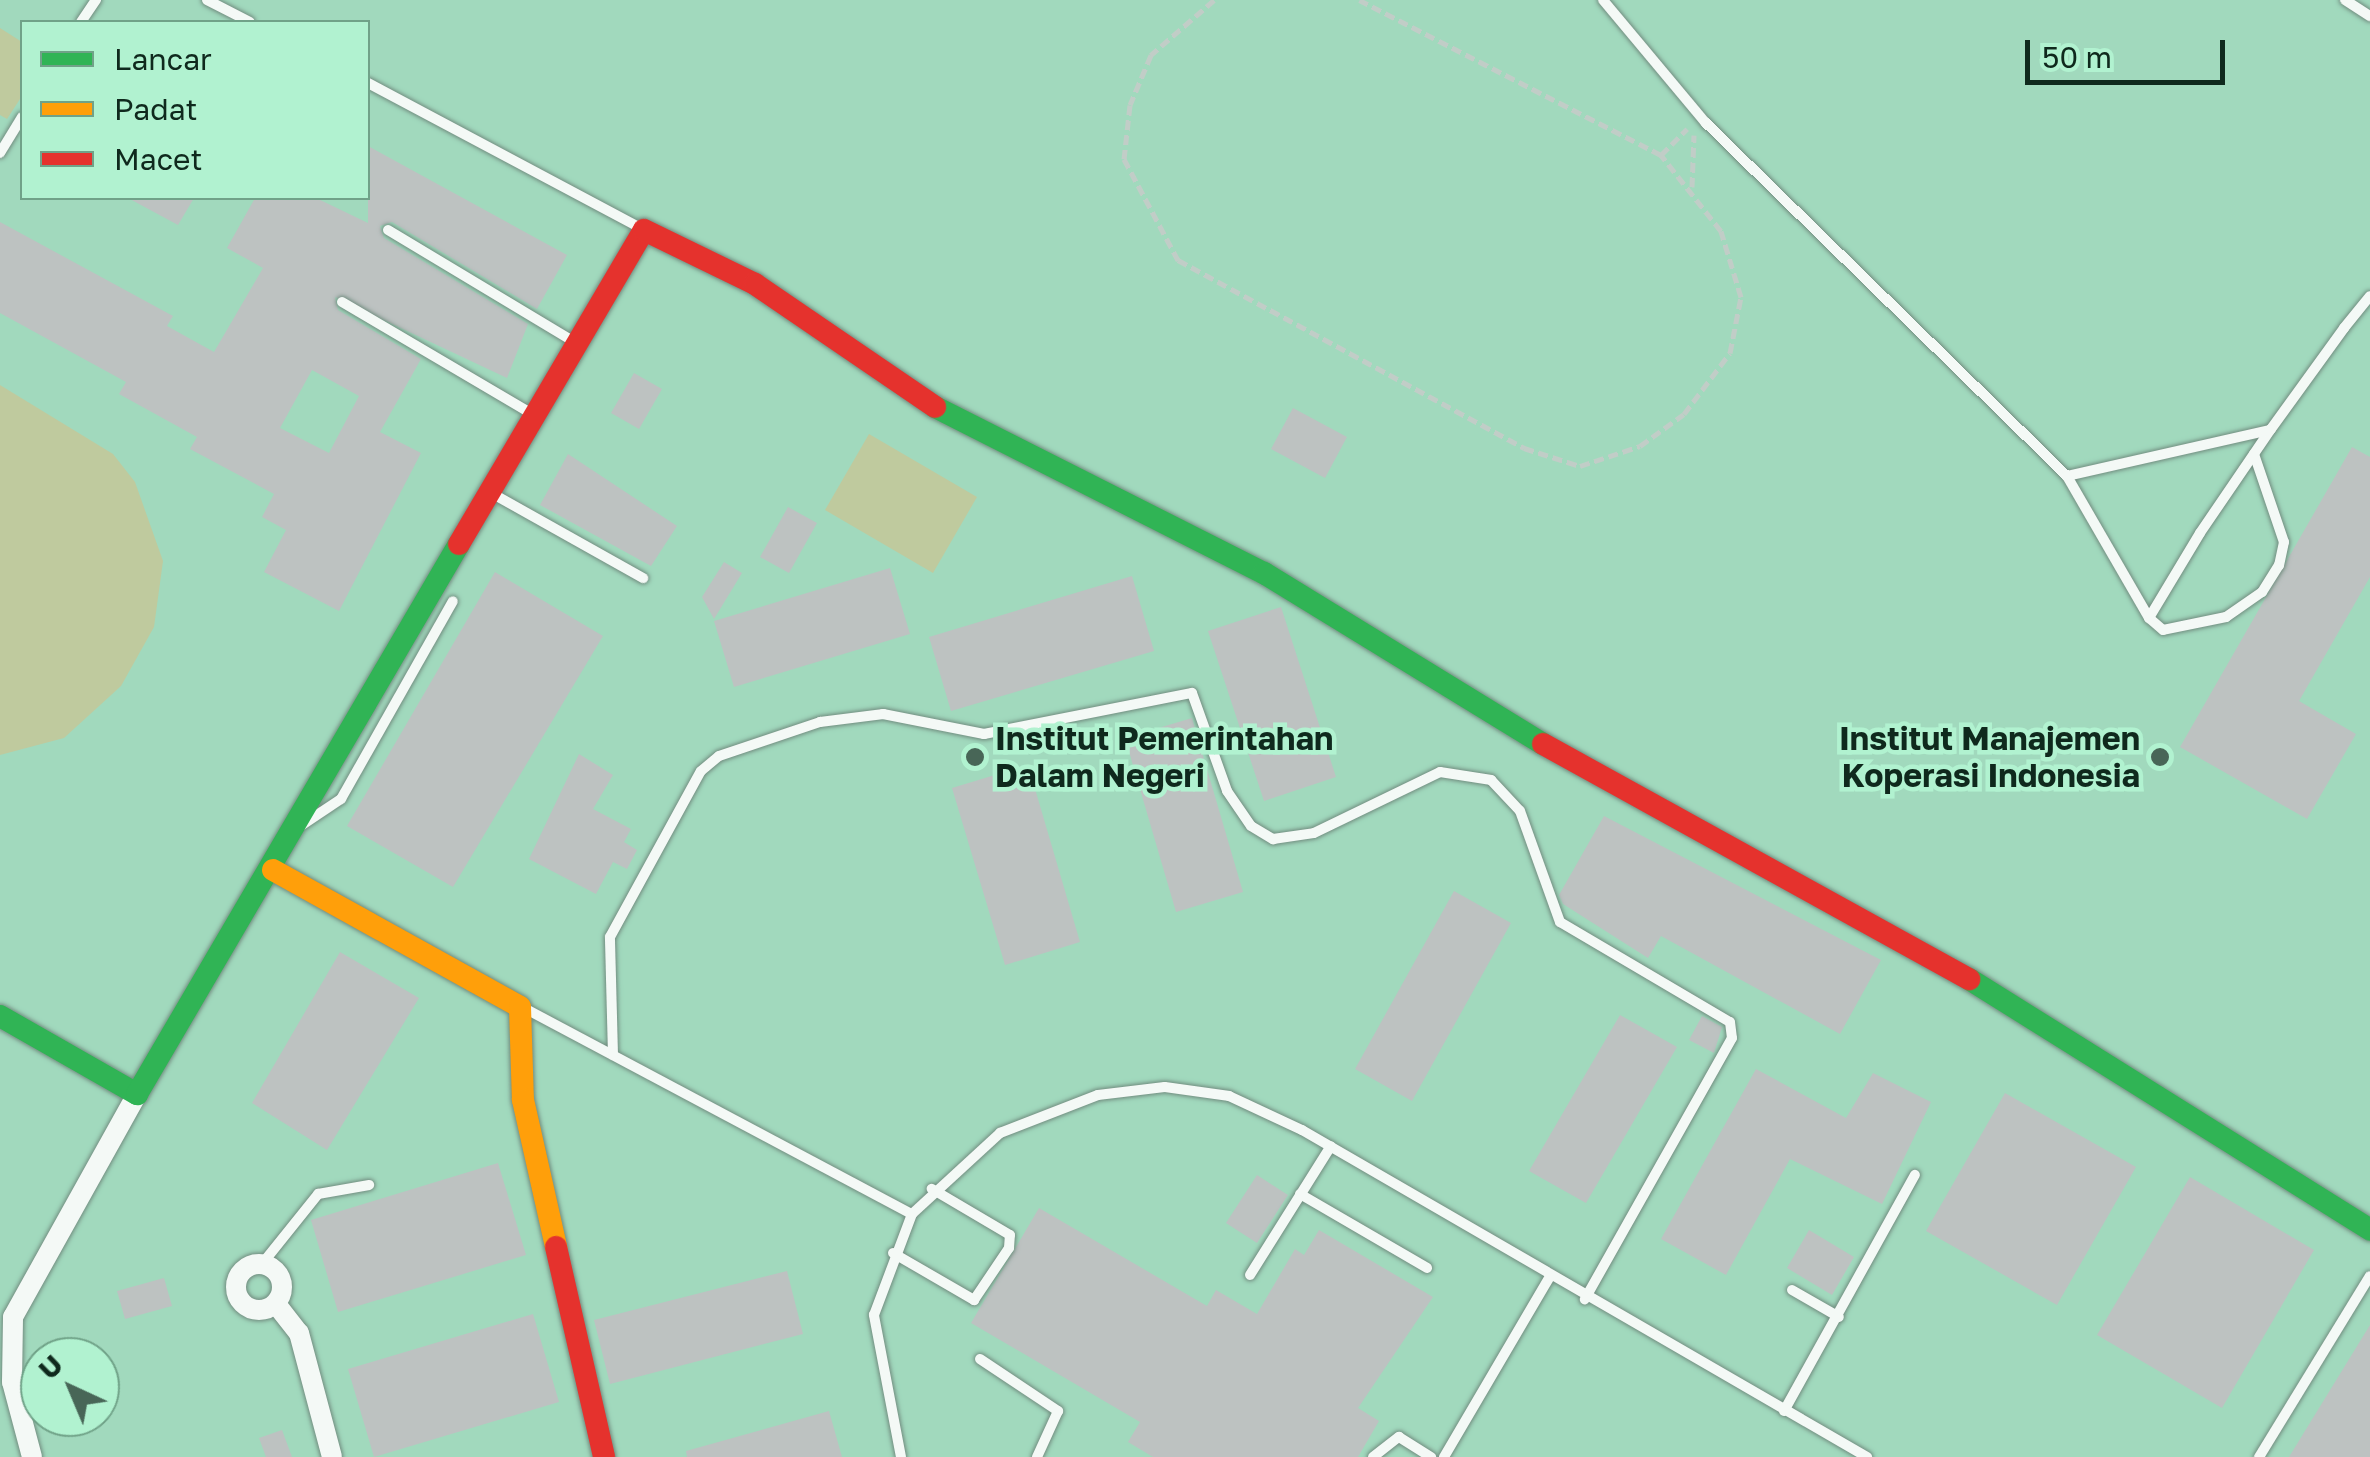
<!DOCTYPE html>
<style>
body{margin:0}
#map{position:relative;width:2370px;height:1457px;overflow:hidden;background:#b3d6c4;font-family:"Golos Text",sans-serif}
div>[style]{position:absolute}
.built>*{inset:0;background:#a1d9bd}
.green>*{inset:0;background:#bfca9e}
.building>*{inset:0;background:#bdc2c1}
.path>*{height:5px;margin-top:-2.5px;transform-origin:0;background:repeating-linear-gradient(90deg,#c1cdc7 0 10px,transparent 0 15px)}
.roads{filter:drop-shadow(0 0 2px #728d80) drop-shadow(0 0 2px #728d80)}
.lane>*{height:10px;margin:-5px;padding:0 5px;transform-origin:5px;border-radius:5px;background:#f4f9f6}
.street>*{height:20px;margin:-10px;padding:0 10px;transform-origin:10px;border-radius:10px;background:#f4f9f6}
.street>.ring{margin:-10px;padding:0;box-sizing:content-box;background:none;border:20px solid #f4f9f6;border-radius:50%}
.fast>*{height:22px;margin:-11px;padding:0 11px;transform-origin:11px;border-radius:11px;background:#30b455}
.slow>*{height:22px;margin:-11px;padding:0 11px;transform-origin:11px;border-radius:11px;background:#ff9f0a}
.jam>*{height:22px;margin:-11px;padding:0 11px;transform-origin:11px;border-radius:11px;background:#e5322d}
.dots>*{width:28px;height:28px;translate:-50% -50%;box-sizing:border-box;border:5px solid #b1f2d0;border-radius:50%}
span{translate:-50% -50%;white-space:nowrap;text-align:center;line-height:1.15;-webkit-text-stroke:9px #b1f2d0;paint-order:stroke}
.poi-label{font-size:32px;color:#0f291d;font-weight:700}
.left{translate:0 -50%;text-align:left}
.right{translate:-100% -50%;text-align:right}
.legend{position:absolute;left:20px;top:20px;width:350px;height:180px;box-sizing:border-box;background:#b1f2d0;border:2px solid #70a288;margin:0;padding:12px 18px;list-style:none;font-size:30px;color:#0f291d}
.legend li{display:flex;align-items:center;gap:20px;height:50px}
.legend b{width:50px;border:2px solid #70a288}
.north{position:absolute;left:20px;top:1337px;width:100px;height:100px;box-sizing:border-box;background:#b1f2d0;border:2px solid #70a288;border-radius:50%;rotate:316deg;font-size:28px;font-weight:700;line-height:40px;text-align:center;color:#0f291d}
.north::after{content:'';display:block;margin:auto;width:35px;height:45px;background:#486657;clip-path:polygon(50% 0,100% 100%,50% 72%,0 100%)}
.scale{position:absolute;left:2025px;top:40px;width:200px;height:45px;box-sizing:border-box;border:5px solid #0f291d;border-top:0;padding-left:12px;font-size:30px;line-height:35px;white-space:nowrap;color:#0f291d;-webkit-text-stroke:8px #b1f2d0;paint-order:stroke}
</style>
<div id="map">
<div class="built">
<div style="clip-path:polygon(evenodd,0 0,2370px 0,2370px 1457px,0 1457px,0 0,22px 22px,368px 22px,368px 198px,22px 198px,22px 22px,0 0,40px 1357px,100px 1357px,100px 1417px,40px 1417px,40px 1357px)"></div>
</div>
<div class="green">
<div style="clip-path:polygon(0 28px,22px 42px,22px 96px,7px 119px,0 115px)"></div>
<div style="clip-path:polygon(0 385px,113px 454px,135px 482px,163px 561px,154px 627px,121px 686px,64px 738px,0 755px)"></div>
<div style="clip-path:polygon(869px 434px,977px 497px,933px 573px,825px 510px)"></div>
</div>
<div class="building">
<div style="clip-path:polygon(evenodd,368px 146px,567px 255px,537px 309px,392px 222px,380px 226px,384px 238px,528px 324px,507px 378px,335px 297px,338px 310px,421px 359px,380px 432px,421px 453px,339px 611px,264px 572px,286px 530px,262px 517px,274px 494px,190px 449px,197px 437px,119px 394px,126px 382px,0 313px,0 222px,173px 316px,167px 326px,214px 352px,263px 268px,227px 248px,255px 198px,316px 198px,368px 223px,368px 146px,312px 370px,359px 396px,329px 453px,280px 428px,312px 370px)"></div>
<div style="clip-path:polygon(128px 198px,194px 198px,178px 225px)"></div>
<div style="clip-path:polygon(634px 373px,662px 389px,639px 429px,611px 413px)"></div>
<div style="clip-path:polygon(1293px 408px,1347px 437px,1325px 478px,1271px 449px)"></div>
<div style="clip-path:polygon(2352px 447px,2370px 457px,2370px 577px,2299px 701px,2356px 734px,2307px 819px,2180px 747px)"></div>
<div style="clip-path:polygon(568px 454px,677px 526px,651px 566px,540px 505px)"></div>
<div style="clip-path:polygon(788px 507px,817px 523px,789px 573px,760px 557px)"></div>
<div style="clip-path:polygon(724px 562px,742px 573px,714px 619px,702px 597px)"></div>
<div style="clip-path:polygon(890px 568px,910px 634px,734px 687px,714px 621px)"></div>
<div style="clip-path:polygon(495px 572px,603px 636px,453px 887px,347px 826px)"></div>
<div style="clip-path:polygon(1132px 576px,1154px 651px,951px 711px,929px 637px)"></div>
<div style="clip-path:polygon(1281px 607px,1336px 777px,1264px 801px,1208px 631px)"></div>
<div style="clip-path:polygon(1192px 718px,1243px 892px,1176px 912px,1125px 738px)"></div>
<div style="clip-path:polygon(579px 754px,613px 775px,593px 809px,631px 829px,624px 842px,637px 850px,627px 869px,613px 862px,596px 894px,529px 859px)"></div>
<div style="clip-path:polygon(1028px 765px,1080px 942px,1005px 965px,952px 788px)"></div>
<div style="clip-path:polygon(1604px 816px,1881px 960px,1840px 1034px,1661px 936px,1648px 958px,1563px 904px,1559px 895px)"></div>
<div style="clip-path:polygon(1454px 891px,1511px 923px,1412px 1101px,1355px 1069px)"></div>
<div style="clip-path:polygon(340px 952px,419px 998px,327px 1150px,252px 1103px)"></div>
<div style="clip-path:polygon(1620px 1015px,1677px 1047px,1586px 1203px,1529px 1171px)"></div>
<div style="clip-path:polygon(1702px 1016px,1722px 1027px,1714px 1053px,1689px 1040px)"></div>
<div style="clip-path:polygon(1756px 1069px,1846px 1118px,1873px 1073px,1931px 1102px,1882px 1204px,1790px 1159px,1726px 1275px,1661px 1239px)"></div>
<div style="clip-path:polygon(2005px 1093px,2136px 1167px,2057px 1305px,1926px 1231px)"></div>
<div style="clip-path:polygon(498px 1163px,526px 1255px,338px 1312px,311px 1220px)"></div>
<div style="clip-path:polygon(1257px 1175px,1288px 1195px,1257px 1243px,1226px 1223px)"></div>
<div style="clip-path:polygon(2190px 1177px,2314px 1250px,2222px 1408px,2097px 1335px)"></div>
<div style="clip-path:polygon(1039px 1208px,1207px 1306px,1216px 1290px,1257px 1314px,1295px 1249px,1304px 1255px,1319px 1230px,1433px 1297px,1358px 1408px,1379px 1421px,1358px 1457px,1153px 1457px,1128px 1442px,1140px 1422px,971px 1323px)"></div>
<div style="clip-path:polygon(1809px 1230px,1854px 1257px,1832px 1295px,1787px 1268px)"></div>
<div style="clip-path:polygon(787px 1271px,803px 1334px,610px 1384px,594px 1320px)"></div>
<div style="clip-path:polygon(164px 1278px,172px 1306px,125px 1319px,117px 1291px)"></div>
<div style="clip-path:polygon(533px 1314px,559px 1402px,374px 1457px,348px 1369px)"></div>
<div style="clip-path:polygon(2370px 1325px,2370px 1457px,2289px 1457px)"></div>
<div style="clip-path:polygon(829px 1411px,842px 1457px,687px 1457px,686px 1451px)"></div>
<div style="clip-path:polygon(282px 1430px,292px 1457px,266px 1457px,259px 1438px)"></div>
</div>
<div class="path">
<div style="left:1214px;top:0;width:84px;rotate:138.9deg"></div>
<div style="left:1151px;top:55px;width:54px;rotate:112.8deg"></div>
<div style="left:1130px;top:105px;width:54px;rotate:96.3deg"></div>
<div style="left:1124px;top:159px;width:115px;rotate:61.9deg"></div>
<div style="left:1178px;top:260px;width:394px;rotate:28.5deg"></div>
<div style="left:1524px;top:448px;width:59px;rotate:17.8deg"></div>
<div style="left:1580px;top:466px;width:63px;rotate:-18.4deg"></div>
<div style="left:1640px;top:446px;width:54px;rotate:-36deg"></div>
<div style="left:1684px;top:414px;width:76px;rotate:-53deg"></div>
<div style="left:1730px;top:353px;width:57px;rotate:-78.9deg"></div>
<div style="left:1741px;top:297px;width:69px;rotate:-106.9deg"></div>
<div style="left:1721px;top:231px;width:97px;rotate:-128.3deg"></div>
<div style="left:1661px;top:155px;width:339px;rotate:-152.8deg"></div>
<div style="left:1661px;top:155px;width:37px;rotate:-45deg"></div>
<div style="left:1692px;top:187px;width:52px;rotate:-87.8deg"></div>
</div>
<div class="roads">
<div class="lane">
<div style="left:207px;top:0;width:48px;rotate:27.1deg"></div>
<div style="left:1603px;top:0;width:160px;rotate:50.1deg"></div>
<div style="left:1706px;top:123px;width:505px;rotate:44.36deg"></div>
<div style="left:2067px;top:476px;width:164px;rotate:60deg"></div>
<div style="left:2345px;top:0;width:30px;rotate:33deg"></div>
<div style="left:81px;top:22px;width:27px;rotate:-56deg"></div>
<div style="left:368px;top:83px;width:309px;rotate:28deg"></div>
<div style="left:0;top:153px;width:42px;rotate:-58.6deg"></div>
<div style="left:388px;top:230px;width:219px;rotate:31deg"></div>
<div style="left:342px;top:302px;width:221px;rotate:30.5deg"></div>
<div style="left:2254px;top:454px;width:93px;rotate:71.2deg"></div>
<div style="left:2284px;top:542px;width:24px;rotate:102deg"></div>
<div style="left:2279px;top:565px;width:32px;rotate:122deg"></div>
<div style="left:2262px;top:592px;width:44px;rotate:145.2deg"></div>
<div style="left:2226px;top:617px;width:64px;rotate:168.3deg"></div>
<div style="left:2163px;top:630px;width:18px;rotate:-139deg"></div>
<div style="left:2149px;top:618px;width:99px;rotate:-59deg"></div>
<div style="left:2200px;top:533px;width:126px;rotate:-55.7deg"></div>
<div style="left:2271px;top:429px;width:125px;rotate:-54.1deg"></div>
<div style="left:2344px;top:328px;width:41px;rotate:-50.9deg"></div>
<div style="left:2067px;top:476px;width:208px;rotate:-12.8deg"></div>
<div style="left:495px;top:495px;width:170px;rotate:29.3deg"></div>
<div style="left:302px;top:825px;width:47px;rotate:-33.7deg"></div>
<div style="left:341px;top:799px;width:227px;rotate:-60.5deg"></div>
<div style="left:524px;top:1008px;width:439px;rotate:28deg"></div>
<div style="left:613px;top:1055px;width:118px;rotate:-91.5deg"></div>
<div style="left:610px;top:937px;width:189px;rotate:-61.3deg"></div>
<div style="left:701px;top:771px;width:23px;rotate:-40deg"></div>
<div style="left:719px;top:756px;width:107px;rotate:-18.6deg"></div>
<div style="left:820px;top:722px;width:64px;rotate:-7.2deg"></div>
<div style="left:883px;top:714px;width:103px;rotate:11.2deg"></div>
<div style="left:984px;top:734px;width:212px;rotate:-11.2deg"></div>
<div style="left:1192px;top:693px;width:104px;rotate:70.3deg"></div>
<div style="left:1227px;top:791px;width:42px;rotate:55.6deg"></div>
<div style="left:1251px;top:826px;width:26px;rotate:31deg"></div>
<div style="left:1273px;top:839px;width:41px;rotate:-8.3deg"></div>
<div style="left:1314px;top:833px;width:140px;rotate:-25.8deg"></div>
<div style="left:1440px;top:772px;width:52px;rotate:8.9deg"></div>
<div style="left:1491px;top:780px;width:42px;rotate:46.9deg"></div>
<div style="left:1520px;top:811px;width:118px;rotate:70.2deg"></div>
<div style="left:1560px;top:922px;width:197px;rotate:30.5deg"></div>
<div style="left:1730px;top:1022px;width:16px;rotate:83deg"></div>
<div style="left:1732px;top:1038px;width:300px;rotate:119.4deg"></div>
<div style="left:1300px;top:1194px;width:147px;rotate:30.2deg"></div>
<div style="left:893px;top:1253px;width:94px;rotate:30.1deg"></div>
<div style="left:974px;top:1300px;width:63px;rotate:-56.1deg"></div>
<div style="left:1009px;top:1248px;width:13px;rotate:-86deg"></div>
<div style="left:1010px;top:1235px;width:91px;rotate:-149.5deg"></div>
<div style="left:262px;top:1264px;width:90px;rotate:-51.3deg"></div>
<div style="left:318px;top:1194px;width:52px;rotate:-10deg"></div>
<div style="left:1250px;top:1275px;width:152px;rotate:-57.9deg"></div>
<div style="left:1792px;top:1290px;width:54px;rotate:29.9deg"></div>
<div style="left:980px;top:1359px;width:94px;rotate:33.7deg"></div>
<div style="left:1058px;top:1411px;width:51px;rotate:114.5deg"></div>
<div style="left:1784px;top:1411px;width:270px;rotate:-61deg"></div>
<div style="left:901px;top:1457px;width:145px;rotate:-100.8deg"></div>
<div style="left:874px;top:1315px;width:108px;rotate:-69.4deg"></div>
<div style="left:912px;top:1214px;width:120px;rotate:-42.6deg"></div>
<div style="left:1000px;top:1133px;width:105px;rotate:-21.2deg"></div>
<div style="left:1098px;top:1095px;width:67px;rotate:-6.8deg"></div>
<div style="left:1165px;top:1087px;width:65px;rotate:8deg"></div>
<div style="left:1229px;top:1096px;width:81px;rotate:25deg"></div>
<div style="left:1302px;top:1130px;width:653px;rotate:30.06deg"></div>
<div style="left:1373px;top:1457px;width:33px;rotate:-38deg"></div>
<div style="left:1399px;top:1437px;width:38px;rotate:32deg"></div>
<div style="left:1444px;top:1457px;width:208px;rotate:-59.6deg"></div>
<div style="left:2259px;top:1457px;width:212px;rotate:-58.5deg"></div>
</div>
<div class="street">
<div class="ring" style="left:236px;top:1264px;width:26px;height:26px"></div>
<div style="left:276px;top:1304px;width:37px;rotate:52deg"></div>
<div style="left:299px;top:1333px;width:128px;rotate:75.1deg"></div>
<div style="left:32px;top:1457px;width:78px;rotate:-104.9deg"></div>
<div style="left:12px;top:1382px;width:65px;rotate:-89.1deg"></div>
<div style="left:13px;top:1317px;width:255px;rotate:-60.9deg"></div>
</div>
<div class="fast">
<div style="left:935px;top:407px;width:369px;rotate:26.8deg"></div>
<div style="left:1264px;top:573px;width:327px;rotate:31.5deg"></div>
<div style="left:1969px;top:979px;width:473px;rotate:32deg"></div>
<div style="left:0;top:1016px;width:158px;rotate:29.7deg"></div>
<div style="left:137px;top:1094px;width:637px;rotate:-59.65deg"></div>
</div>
<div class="slow">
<div style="left:273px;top:870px;width:282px;rotate:29deg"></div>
<div style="left:520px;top:1007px;width:93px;rotate:88.2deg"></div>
<div style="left:523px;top:1100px;width:151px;rotate:77.3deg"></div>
</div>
<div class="jam">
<div style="left:459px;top:544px;width:364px;rotate:-59.5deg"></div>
<div style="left:644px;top:230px;width:123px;rotate:25.9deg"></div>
<div style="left:755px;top:284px;width:218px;rotate:34.3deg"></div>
<div style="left:1543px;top:744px;width:487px;rotate:28.9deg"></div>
<div style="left:556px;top:1247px;width:215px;rotate:77.1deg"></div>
</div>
</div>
<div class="dots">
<div style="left:975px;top:757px;background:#486657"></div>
<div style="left:2160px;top:757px;background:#486657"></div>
</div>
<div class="poi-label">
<span class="left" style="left:995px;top:757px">Institut Pemerintahan<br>Dalam Negeri</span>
<span class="right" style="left:2140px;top:757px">Institut Manajemen<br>Koperasi Indonesia</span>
</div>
<ul class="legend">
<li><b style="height:12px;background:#30b455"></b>Lancar</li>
<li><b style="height:12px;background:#ff9f0a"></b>Padat</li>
<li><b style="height:12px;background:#e5322d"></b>Macet</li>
</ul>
<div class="north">U</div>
<div class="scale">50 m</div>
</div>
